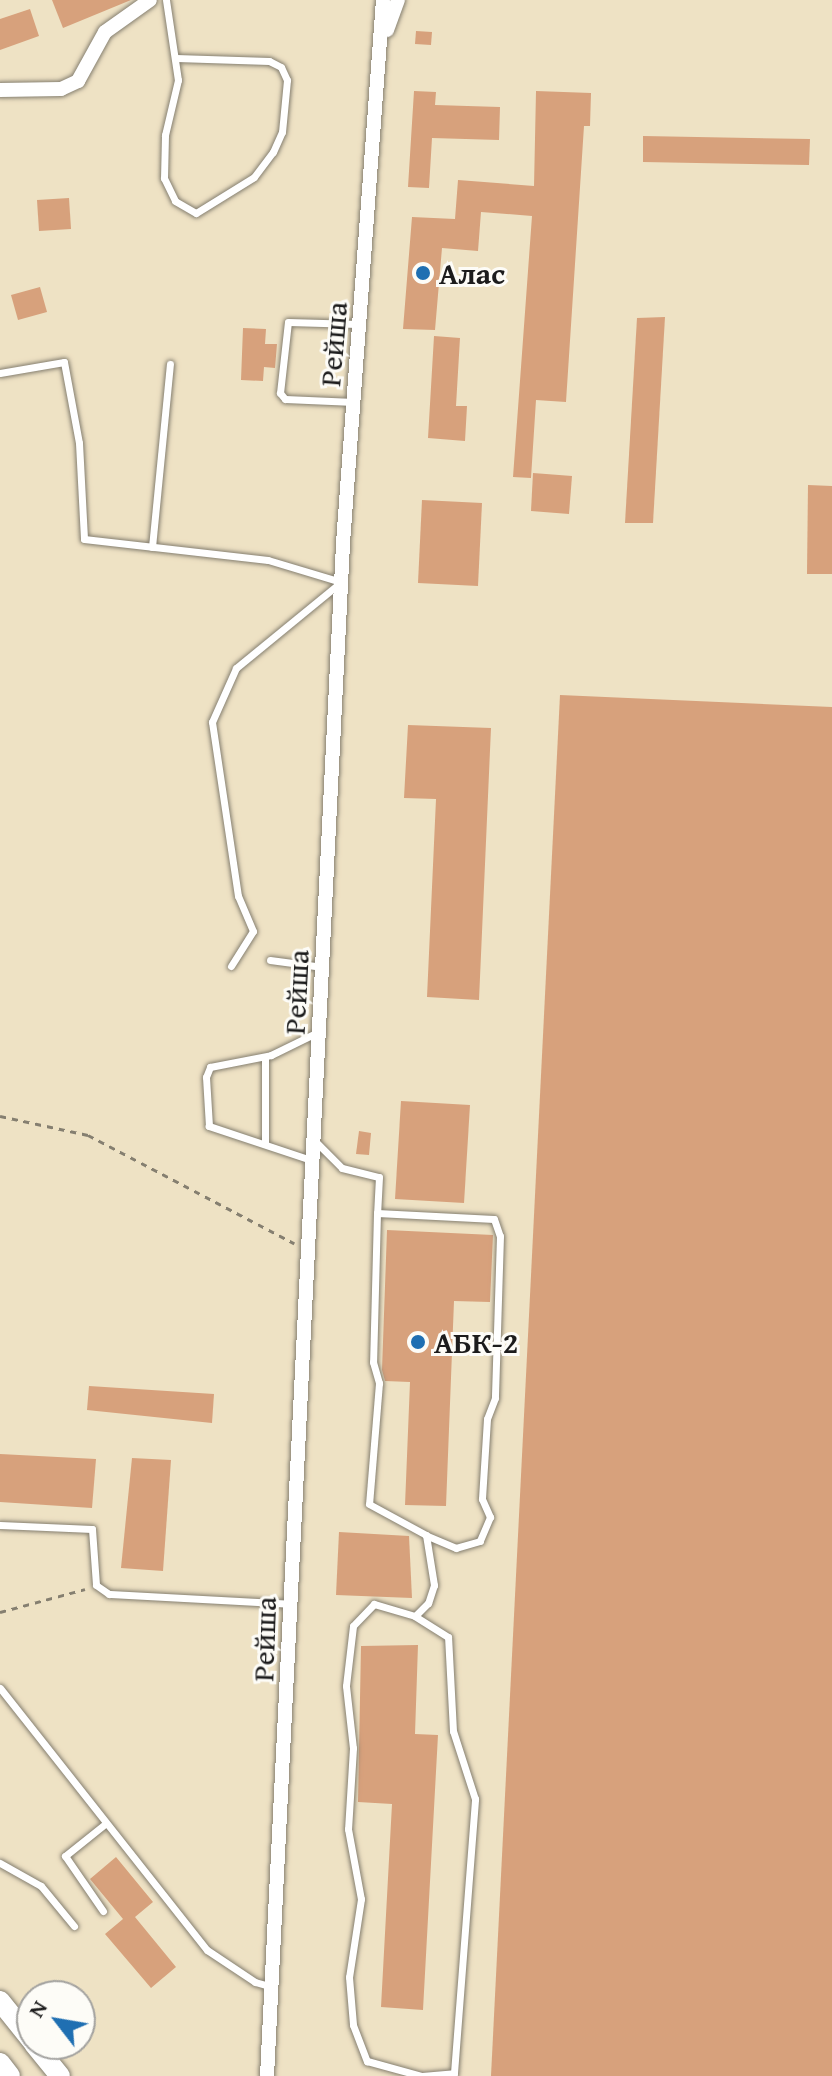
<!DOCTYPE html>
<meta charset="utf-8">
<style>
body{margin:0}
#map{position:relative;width:832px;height:2076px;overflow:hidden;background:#eee2c4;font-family:"Gentium Book Plus",serif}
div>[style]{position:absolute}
.building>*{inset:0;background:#d7a17c}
.path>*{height:3px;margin-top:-1.5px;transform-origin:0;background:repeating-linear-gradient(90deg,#857f70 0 6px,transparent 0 12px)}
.roads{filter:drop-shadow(0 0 2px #857f70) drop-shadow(0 0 2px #857f70)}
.service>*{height:7px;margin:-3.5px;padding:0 3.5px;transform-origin:3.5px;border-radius:3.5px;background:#fff}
.minor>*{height:14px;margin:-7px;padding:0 7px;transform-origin:7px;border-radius:7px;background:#fff}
.secondary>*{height:20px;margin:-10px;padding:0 10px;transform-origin:10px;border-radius:10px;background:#fff}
.dots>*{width:22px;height:22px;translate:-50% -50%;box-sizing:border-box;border:4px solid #fdfcf7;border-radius:50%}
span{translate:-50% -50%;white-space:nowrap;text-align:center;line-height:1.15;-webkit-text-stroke:6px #fdfcf7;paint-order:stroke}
.poi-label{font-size:30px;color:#1c1c1c;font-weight:700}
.left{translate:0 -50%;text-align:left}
.street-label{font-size:30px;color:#1c1c1c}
.north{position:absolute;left:16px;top:1980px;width:80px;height:80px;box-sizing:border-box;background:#fdfcf7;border:2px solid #a3a29f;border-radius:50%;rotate:301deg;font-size:22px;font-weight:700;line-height:32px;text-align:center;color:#1c1c1c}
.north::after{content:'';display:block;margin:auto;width:28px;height:36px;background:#1f6fb2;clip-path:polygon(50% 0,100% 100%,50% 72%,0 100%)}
</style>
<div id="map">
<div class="building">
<div style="clip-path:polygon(52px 0,131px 0,63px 28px)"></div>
<div style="clip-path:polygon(30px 9px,39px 36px,0 50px,0 19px)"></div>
<div style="clip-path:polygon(416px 31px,432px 32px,431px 45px,415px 44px)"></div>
<div style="clip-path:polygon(414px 91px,436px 92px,435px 105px,500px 107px,499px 140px,432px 138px,429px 188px,408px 187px)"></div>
<div style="clip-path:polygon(536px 91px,591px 93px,590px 126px,584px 126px,566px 402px,536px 400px,531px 478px,513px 477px,532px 216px,481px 212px,478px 251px,442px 248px,435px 330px,403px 329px,412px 217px,455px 219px,458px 180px,534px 186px)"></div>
<div style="clip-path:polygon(643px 136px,810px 139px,809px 165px,643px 162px)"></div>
<div style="clip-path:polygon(69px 198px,71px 229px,39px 231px,37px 200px)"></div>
<div style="clip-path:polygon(40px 287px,47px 312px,18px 320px,11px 295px)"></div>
<div style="clip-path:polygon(665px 317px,653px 523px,625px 523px,637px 318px)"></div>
<div style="clip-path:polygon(243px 328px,266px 329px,265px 344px,277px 344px,275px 368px,264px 367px,263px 381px,241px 380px)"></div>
<div style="clip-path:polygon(434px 336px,460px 338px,456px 406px,467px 406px,465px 441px,428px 438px)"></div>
<div style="clip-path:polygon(533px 473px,572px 476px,569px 514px,531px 511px)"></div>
<div style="clip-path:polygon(808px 485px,832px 486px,832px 574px,807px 574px)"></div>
<div style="clip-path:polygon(422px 500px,482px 503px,478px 586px,418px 583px)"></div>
<div style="clip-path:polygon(560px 695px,832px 707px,832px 2076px,491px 2076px)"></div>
<div style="clip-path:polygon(408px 725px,491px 728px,479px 1000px,427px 997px,436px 799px,404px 798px)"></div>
<div style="clip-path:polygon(401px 1101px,470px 1105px,464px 1203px,395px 1199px)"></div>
<div style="clip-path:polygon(359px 1131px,371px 1133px,369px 1155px,356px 1154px)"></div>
<div style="clip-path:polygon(387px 1230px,493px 1235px,490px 1302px,454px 1301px,446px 1506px,405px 1505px,410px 1382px,385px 1381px,382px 1370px)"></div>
<div style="clip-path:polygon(89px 1386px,214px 1394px,212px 1423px,87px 1410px)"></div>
<div style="clip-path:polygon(0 1454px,96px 1459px,92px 1508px,0 1502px)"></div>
<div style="clip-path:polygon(132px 1458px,171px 1460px,163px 1571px,121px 1568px)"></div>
<div style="clip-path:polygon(339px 1532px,409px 1536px,412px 1598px,336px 1595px)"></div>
<div style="clip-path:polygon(418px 1645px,415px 1734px,438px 1735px,423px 2010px,381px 2007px,392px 1804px,358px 1802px,361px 1646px)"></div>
<div style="clip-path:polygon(116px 1857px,153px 1902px,135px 1917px,176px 1967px,151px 1988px,105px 1934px,123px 1919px,90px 1879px)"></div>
</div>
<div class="path">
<div style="left:0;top:1116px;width:90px;rotate:12.2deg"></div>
<div style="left:88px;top:1135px;width:233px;rotate:27.7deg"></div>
<div style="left:0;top:1612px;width:88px;rotate:-15.1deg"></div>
</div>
<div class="roads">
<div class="service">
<div style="left:166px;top:0;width:81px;rotate:81.5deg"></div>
<div style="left:178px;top:80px;width:57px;rotate:103.3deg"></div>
<div style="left:165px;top:135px;width:43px;rotate:91.3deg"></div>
<div style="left:164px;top:178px;width:25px;rotate:64deg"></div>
<div style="left:175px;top:201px;width:24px;rotate:30deg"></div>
<div style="left:196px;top:213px;width:68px;rotate:-31.8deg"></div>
<div style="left:254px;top:177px;width:31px;rotate:-53deg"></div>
<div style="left:273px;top:152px;width:22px;rotate:-66deg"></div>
<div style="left:282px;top:132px;width:52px;rotate:-84.5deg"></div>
<div style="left:287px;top:80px;width:14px;rotate:-115deg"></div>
<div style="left:281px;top:67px;width:13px;rotate:-153deg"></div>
<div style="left:269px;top:61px;width:93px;rotate:-178.2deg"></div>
<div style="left:0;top:373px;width:65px;rotate:-9.8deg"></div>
<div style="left:64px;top:362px;width:82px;rotate:79.5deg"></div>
<div style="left:79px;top:443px;width:96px;rotate:87deg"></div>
<div style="left:84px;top:539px;width:185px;rotate:6.5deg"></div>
<div style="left:268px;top:560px;width:76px;rotate:16.8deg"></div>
<div style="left:354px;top:402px;width:69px;rotate:-177.5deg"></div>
<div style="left:285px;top:399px;width:8px;rotate:-130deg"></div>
<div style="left:280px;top:393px;width:71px;rotate:-83.6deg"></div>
<div style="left:288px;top:322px;width:70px;rotate:1.6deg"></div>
<div style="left:152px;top:547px;width:184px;rotate:-84.4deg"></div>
<div style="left:270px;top:960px;width:53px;rotate:7.5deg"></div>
<div style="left:231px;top:966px;width:41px;rotate:-57.8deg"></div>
<div style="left:253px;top:931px;width:38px;rotate:-113deg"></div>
<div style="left:238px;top:896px;width:176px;rotate:-98.5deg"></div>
<div style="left:212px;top:722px;width:59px;rotate:-66deg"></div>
<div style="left:236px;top:668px;width:136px;rotate:-39.3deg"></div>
<div style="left:265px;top:1057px;width:87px;rotate:90deg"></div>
<div style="left:315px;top:1141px;width:38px;rotate:45deg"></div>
<div style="left:342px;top:1168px;width:38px;rotate:14deg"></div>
<div style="left:379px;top:1177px;width:36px;rotate:93deg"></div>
<div style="left:377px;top:1213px;width:117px;rotate:2.9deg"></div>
<div style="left:494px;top:1219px;width:18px;rotate:71deg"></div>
<div style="left:500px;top:1236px;width:162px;rotate:91.8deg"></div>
<div style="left:495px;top:1398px;width:22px;rotate:111deg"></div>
<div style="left:487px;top:1419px;width:80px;rotate:93.6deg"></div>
<div style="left:482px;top:1499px;width:20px;rotate:66deg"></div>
<div style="left:490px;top:1517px;width:26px;rotate:113deg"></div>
<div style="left:480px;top:1541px;width:25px;rotate:164deg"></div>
<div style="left:456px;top:1548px;width:33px;rotate:-157deg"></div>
<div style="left:311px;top:1160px;width:108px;rotate:-161.6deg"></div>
<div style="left:209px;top:1126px;width:49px;rotate:-93.5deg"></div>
<div style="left:206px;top:1077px;width:11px;rotate:-68deg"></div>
<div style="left:210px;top:1067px;width:62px;rotate:-11.1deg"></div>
<div style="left:271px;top:1055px;width:52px;rotate:-26.1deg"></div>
<div style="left:377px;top:1213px;width:149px;rotate:91.5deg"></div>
<div style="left:373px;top:1362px;width:22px;rotate:74deg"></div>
<div style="left:379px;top:1383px;width:121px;rotate:94.7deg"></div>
<div style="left:369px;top:1504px;width:65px;rotate:28.5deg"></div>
<div style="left:426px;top:1535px;width:51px;rotate:80.9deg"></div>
<div style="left:434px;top:1585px;width:19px;rotate:108deg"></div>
<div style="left:428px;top:1603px;width:18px;rotate:135deg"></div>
<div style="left:0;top:1525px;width:92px;rotate:2.5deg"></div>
<div style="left:92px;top:1529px;width:56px;rotate:85.9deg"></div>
<div style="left:96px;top:1585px;width:16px;rotate:35deg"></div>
<div style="left:109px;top:1594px;width:182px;rotate:3.1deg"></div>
<div style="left:0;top:1688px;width:334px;rotate:51.7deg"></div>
<div style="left:207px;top:1950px;width:58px;rotate:33.7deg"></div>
<div style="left:255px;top:1982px;width:19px;rotate:16deg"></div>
<div style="left:0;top:1863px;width:47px;rotate:29.3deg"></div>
<div style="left:41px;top:1886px;width:52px;rotate:50.5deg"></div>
<div style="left:103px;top:1911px;width:67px;rotate:-124.6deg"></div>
<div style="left:65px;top:1856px;width:51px;rotate:-38.7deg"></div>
<div style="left:453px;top:2076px;width:3px;rotate:-72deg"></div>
<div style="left:454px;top:2073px;width:275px;rotate:-85.6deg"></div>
<div style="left:475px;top:1799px;width:71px;rotate:-107.9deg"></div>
<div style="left:453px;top:1731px;width:94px;rotate:-93deg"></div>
<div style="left:448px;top:1637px;width:39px;rotate:-148deg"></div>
<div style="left:415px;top:1616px;width:43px;rotate:-163.7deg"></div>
<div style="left:374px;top:1604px;width:30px;rotate:134deg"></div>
<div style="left:353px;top:1626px;width:60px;rotate:96.7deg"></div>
<div style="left:346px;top:1686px;width:62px;rotate:83.6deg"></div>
<div style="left:353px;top:1748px;width:81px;rotate:93.5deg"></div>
<div style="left:348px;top:1829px;width:71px;rotate:79.5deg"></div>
<div style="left:361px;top:1899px;width:79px;rotate:98.7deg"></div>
<div style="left:349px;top:1977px;width:48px;rotate:85.2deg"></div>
<div style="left:353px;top:2025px;width:39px;rotate:69deg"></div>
<div style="left:367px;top:2061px;width:57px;rotate:15.3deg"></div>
<div style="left:422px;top:2076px;width:32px;rotate:-5deg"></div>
</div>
<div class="minor">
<div style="left:387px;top:30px;width:32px;rotate:-70deg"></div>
<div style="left:0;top:90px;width:61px;rotate:-0.9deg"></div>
<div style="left:61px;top:89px;width:19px;rotate:-25deg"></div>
<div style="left:78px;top:81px;width:56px;rotate:-61.1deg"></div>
<div style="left:105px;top:32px;width:55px;rotate:-35.4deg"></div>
<div style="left:267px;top:2076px;width:1535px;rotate:-87.16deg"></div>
<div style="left:343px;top:543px;width:544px;rotate:-85.79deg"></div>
</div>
<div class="secondary">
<div style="left:0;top:2001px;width:51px;rotate:51.3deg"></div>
<div style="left:34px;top:2044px;width:41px;rotate:50.9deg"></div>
<div style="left:0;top:2063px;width:16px;rotate:52deg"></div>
</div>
</div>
<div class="dots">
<div style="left:423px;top:273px;background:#1f6fb2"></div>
<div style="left:418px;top:1342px;background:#1f6fb2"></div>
</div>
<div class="poi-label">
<span class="left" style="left:439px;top:273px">Алас</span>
<span class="left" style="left:434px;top:1342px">АБК-2</span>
</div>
<div class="street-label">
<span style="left:333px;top:344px;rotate:-85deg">Рейша</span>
<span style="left:296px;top:992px;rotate:-87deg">Рейша</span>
<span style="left:264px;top:1639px;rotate:-88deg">Рейша</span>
</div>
<div class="north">N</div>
</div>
